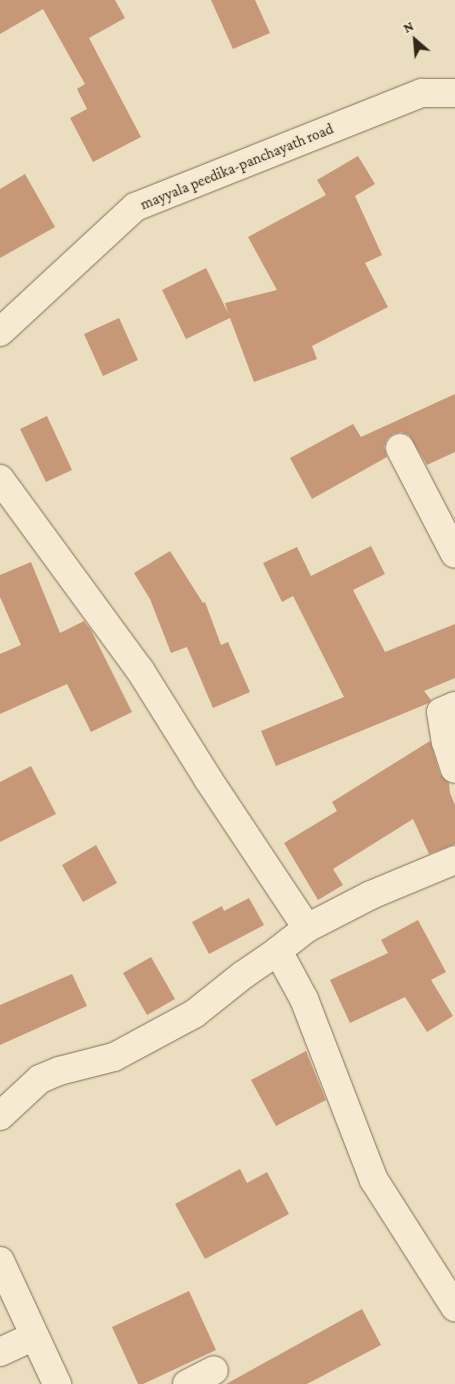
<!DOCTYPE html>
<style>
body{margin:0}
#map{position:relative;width:455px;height:1384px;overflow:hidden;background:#ebddbf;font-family:"Crimson Pro",serif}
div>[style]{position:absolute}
.building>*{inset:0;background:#c79877}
.roads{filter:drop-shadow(0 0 1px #826e59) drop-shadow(0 0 1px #826e59)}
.minor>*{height:28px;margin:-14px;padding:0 14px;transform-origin:14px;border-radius:14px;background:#f6ebd2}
span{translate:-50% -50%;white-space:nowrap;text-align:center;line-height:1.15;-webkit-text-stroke:5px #f3e8ce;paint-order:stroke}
.street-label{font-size:15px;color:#33271c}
.north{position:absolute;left:390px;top:15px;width:50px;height:50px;-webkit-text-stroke:4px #f3e8ce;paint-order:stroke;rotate:333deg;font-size:14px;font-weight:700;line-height:20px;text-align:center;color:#33271c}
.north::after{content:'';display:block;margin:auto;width:18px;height:22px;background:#33271c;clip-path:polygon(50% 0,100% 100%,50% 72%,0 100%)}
</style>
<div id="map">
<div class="building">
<div style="clip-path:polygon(0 0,115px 0,125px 18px,89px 38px,141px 137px,93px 162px,70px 118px,87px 109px,77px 89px,85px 84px,43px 9px,0 34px)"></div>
<div style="clip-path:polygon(211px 0,255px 0,270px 33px,233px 49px)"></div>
<div style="clip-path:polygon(358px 156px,375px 184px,355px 196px,382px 255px,365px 263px,388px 307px,312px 346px,317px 359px,254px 382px,230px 318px,186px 339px,162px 290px,206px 268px,228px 313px,225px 303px,277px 290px,248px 237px,326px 195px,317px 180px)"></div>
<div style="clip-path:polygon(25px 174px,55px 227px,0 258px,0 189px)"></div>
<div style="clip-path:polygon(119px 318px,138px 360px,103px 376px,84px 334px)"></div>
<div style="clip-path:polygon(455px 394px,455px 452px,427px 465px,409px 435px,401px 432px,393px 434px,387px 439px,384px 447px,387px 457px,312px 499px,290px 458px,353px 424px,361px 437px)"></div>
<div style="clip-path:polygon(47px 416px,72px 470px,46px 482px,20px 429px)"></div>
<div style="clip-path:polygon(371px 546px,385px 574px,353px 590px,385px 652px,455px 624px,455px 678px,424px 691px,431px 700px,429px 703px,276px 766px,261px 731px,344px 697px,293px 596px,282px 602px,263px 563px,297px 547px,311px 576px)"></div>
<div style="clip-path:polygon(170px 551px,203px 603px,205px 602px,221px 645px,228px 642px,250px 692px,213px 708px,187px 647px,171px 653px,150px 599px,134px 573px)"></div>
<div style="clip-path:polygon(31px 562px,60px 633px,84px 621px,91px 630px,132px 712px,91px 732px,67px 684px,0 714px,0 654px,21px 645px,0 597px,0 575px)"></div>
<div style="clip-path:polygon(430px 741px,440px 774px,449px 783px,450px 793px,455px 805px,455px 844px,429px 854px,413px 819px,333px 869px,343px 885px,318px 900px,284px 843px,337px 811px,332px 802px)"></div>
<div style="clip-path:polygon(31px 766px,56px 814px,0 842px,0 782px)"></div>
<div style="clip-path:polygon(96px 845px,117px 883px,83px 902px,62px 865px)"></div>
<div style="clip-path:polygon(249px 898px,264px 925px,209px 954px,192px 922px,222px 906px,224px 911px)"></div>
<div style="clip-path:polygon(418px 920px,446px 972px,431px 980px,453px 1016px,427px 1032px,405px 997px,350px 1023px,330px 980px,388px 953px,381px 940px)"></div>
<div style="clip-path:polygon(151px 957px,175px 999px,147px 1015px,123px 973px)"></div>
<div style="clip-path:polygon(72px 974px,87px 1006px,0 1045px,0 1005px)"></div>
<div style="clip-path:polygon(306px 1051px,326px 1100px,276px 1126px,251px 1080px)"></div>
<div style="clip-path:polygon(240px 1169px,247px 1183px,267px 1172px,289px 1214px,205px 1259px,175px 1204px)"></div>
<div style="clip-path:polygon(189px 1291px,216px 1350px,143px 1384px,138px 1384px,112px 1327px)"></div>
<div style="clip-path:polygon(362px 1309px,381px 1345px,307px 1384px,226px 1384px)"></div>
</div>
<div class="roads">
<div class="minor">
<div style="left:0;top:332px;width:184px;rotate:-42.8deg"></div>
<div style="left:135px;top:207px;width:309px;rotate:-21.7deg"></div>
<div style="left:422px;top:93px;width:33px"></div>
<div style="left:400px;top:448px;width:119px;rotate:62.6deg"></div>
<div style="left:0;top:479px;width:237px;rotate:53.8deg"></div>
<div style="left:140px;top:670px;width:128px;rotate:58deg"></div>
<div style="left:208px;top:779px;width:179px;rotate:56.4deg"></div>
<div style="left:307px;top:928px;width:37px;rotate:142deg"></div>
<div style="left:278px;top:951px;width:55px;rotate:61.6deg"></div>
<div style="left:304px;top:999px;width:194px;rotate:68.9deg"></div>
<div style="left:374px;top:1180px;width:151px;rotate:57.5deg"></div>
<div style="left:455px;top:706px;width:15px;rotate:157deg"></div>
<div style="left:441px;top:712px;width:30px;rotate:81deg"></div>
<div style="left:446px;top:742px;width:28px;rotate:72deg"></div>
<div style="left:307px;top:928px;width:72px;rotate:-27.3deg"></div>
<div style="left:371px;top:895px;width:91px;rotate:-22.6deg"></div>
<div style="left:0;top:1116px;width:54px;rotate:-42.8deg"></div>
<div style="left:40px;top:1079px;width:21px;rotate:-23deg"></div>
<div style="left:59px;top:1071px;width:57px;rotate:-14.3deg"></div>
<div style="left:114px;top:1057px;width:91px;rotate:-28.3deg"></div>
<div style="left:194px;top:1014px;width:63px;rotate:-38.5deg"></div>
<div style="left:243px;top:975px;width:42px;rotate:-34.4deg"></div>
<div style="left:0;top:1261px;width:136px;rotate:65.1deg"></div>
<div style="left:0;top:1352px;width:38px;rotate:-25deg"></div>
<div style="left:187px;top:1384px;width:30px;rotate:-27deg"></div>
</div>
</div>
<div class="street-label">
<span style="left:237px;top:167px;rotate:-22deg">mayyala peedika-panchayath road</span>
</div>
<div class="north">N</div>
</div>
